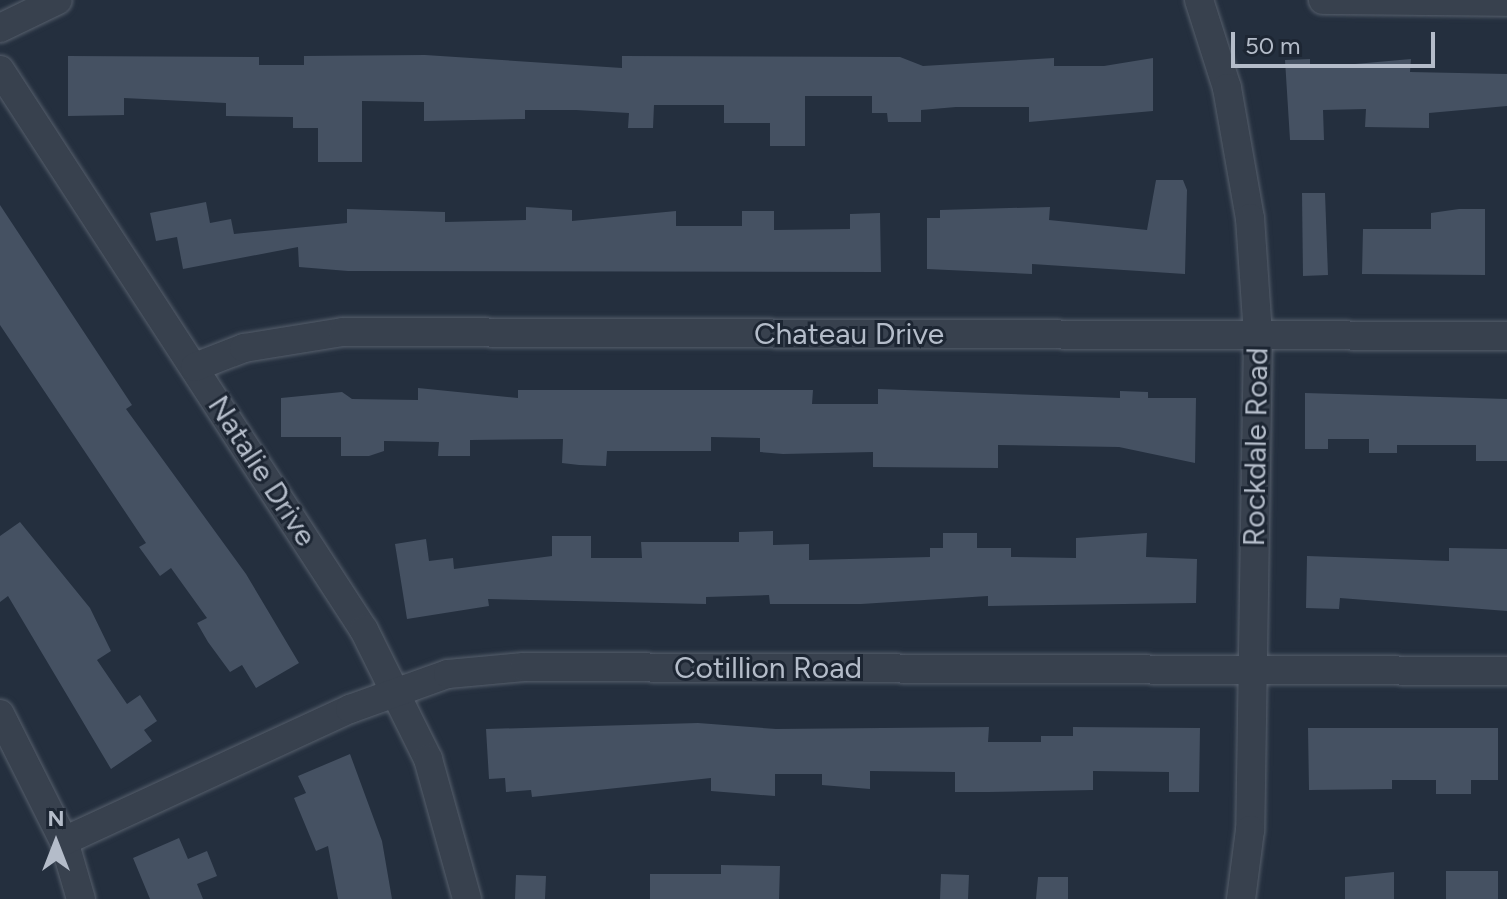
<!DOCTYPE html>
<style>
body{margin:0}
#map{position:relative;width:1507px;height:899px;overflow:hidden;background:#242f3e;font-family:Figtree,sans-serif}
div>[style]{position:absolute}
.building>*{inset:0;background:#455162}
.roads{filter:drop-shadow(0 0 2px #565f6c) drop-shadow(0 0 2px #565f6c)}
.street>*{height:28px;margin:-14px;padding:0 14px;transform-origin:14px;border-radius:14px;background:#38414e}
span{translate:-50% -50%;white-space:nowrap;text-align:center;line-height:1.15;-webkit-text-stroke:6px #1d2633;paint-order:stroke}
.street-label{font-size:30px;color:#b4bcc9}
.north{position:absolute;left:16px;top:803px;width:80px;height:80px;-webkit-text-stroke:6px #1d2633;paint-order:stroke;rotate:0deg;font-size:22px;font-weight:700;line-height:32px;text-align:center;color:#b4bcc9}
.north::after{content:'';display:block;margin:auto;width:28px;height:36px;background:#b4bcc9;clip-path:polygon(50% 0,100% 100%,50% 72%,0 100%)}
.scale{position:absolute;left:1231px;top:32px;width:204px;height:36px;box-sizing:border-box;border:4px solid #b4bcc9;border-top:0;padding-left:10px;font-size:24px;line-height:28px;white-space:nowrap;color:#b4bcc9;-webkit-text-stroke:6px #1d2633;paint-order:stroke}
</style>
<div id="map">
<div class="building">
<div style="clip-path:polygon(425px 55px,622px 68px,622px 56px,900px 57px,923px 66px,1054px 58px,1054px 66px,1104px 66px,1153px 58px,1153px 111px,1029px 122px,1029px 107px,956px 107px,921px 110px,921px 122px,888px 122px,887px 113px,872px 113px,872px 96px,805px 96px,805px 146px,770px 146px,770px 123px,724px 123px,724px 105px,654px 105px,653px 128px,628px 128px,629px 113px,576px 110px,525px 110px,525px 119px,424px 121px,424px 102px,362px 101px,362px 162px,318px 162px,318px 128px,293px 128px,293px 117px,226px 116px,226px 103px,124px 98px,124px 115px,68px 116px,68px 56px,259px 57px,259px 65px,304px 65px,304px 56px)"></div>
<div style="clip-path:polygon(1310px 59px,1310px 68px,1411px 59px,1410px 72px,1507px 74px,1507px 106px,1429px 113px,1429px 128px,1365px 127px,1366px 109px,1323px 110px,1324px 140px,1290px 140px,1285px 60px)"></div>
<div style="clip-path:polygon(1156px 180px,1183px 180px,1187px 190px,1185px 274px,1032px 264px,1032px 274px,927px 269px,927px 218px,940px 218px,940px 210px,1050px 207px,1049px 220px,1147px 230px)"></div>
<div style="clip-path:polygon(1302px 193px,1325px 193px,1328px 275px,1303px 276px)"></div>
<div style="clip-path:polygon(206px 202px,210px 223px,231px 219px,234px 234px,347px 223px,347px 209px,445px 212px,445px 222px,526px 220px,526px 207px,572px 210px,572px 221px,676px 211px,676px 226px,742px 226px,742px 211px,774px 211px,774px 230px,850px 229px,850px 214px,880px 213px,881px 272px,348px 271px,299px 267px,298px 247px,183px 269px,177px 237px,156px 241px,150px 213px)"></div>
<div style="clip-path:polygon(0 205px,132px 405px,126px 409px,246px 574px,299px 663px,256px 688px,242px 665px,230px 672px,208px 642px,197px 623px,207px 618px,171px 568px,160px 576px,139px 547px,146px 543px,0 325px)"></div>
<div style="clip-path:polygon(1459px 209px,1485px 209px,1485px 275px,1362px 274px,1363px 229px,1431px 229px,1431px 213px)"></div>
<div style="clip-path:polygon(418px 388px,518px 398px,518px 390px,813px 390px,812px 404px,878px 404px,878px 389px,1120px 398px,1120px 391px,1148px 392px,1148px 398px,1196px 398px,1195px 463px,1119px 447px,998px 445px,998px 468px,873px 467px,873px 452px,783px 454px,760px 452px,760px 438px,711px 437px,711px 451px,607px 451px,606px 466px,579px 465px,562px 463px,563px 439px,470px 440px,470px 456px,438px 456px,439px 442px,384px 441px,384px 451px,369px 456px,341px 456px,341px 437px,281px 437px,281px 398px,342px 392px,352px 399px,418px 400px)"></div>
<div style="clip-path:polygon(1305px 393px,1507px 399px,1507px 461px,1476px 461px,1476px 445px,1397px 445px,1397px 453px,1369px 453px,1369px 439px,1328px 439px,1328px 449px,1305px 449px)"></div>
<div style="clip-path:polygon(20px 522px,90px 608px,111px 651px,97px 660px,127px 704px,140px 695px,157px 721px,144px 730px,152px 741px,111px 769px,8px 596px,0 602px,0 536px)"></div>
<div style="clip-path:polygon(773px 531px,773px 545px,809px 544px,809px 560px,930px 557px,930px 548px,943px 548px,943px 533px,977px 533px,977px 548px,1011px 548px,1011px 557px,1076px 558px,1076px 538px,1147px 533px,1146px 557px,1197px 559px,1196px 603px,988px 606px,988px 596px,861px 604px,770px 604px,769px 595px,706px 597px,706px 604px,488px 599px,489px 606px,407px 619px,395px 544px,426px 539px,429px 561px,453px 558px,454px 569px,552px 556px,552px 536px,591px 536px,591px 558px,642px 558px,641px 542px,739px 542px,739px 532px)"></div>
<div style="clip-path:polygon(1449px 548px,1507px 549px,1507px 611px,1340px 598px,1339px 609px,1306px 608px,1307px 556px,1449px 561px)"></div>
<div style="clip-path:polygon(698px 723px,776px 729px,989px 727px,988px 742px,1041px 742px,1041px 736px,1073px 736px,1073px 727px,1200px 728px,1199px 792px,1169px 792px,1169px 772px,1093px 771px,1093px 790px,988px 792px,955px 792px,955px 772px,870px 771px,870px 789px,822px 785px,822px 774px,775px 774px,775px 796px,711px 791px,711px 778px,532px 797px,531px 790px,506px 792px,505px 778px,489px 779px,486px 729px)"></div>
<div style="clip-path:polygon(1308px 728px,1498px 728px,1498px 780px,1471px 780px,1471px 794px,1436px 794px,1436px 780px,1392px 780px,1392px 789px,1309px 790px)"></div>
<div style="clip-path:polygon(350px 754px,382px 841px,392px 899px,338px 899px,328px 846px,316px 851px,294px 798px,306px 793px,298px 776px)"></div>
<div style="clip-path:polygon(179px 838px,188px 859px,207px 851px,217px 876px,197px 884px,203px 899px,150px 899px,133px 858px)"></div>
<div style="clip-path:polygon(721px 865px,780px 866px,779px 899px,650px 899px,650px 874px,721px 874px)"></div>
<div style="clip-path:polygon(1446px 871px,1498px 871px,1498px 899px,1446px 899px)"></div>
<div style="clip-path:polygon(1394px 872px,1394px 899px,1345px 899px,1345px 877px)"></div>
<div style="clip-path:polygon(941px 874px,969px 875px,968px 899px,940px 899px)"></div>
<div style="clip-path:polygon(516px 875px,546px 876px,545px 899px,515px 899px)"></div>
<div style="clip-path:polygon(1038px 877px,1068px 877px,1068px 899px,1036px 899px)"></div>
</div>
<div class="roads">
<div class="street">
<div style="left:1199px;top:0;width:92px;rotate:72.3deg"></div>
<div style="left:1227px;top:88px;width:132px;rotate:80deg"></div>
<div style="left:1250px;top:218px;width:118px;rotate:86.1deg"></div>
<div style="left:1258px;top:336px;width:494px;rotate:90.9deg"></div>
<div style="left:1250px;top:830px;width:70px;rotate:97.4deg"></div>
<div style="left:1323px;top:0;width:184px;rotate:0.6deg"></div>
<div style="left:0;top:28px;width:64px;rotate:-25.8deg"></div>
<div style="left:0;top:70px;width:668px;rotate:56.98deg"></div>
<div style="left:364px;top:630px;width:144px;rotate:63.6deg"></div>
<div style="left:428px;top:759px;width:145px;rotate:74.4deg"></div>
<div style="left:195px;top:367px;width:53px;rotate:-21.2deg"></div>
<div style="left:244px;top:348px;width:100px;rotate:-9.2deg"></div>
<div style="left:343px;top:332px;width:1164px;rotate:0.2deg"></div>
<div style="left:0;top:714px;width:142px;rotate:63.3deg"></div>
<div style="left:64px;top:841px;width:60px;rotate:73.7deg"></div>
<div style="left:64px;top:841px;width:315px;rotate:-24.8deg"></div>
<div style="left:350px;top:709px;width:104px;rotate:-19.7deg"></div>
<div style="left:448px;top:674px;width:76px;rotate:-5.3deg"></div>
<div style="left:524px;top:667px;width:983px;rotate:0.23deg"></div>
</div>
</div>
<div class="street-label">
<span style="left:849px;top:334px">Chateau Drive</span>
<span style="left:1256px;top:447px;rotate:-89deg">Rockdale Road</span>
<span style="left:262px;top:471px;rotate:57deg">Natalie Drive</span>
<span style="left:768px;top:668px">Cotillion Road</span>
</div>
<div class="north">N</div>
<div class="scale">50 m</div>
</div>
